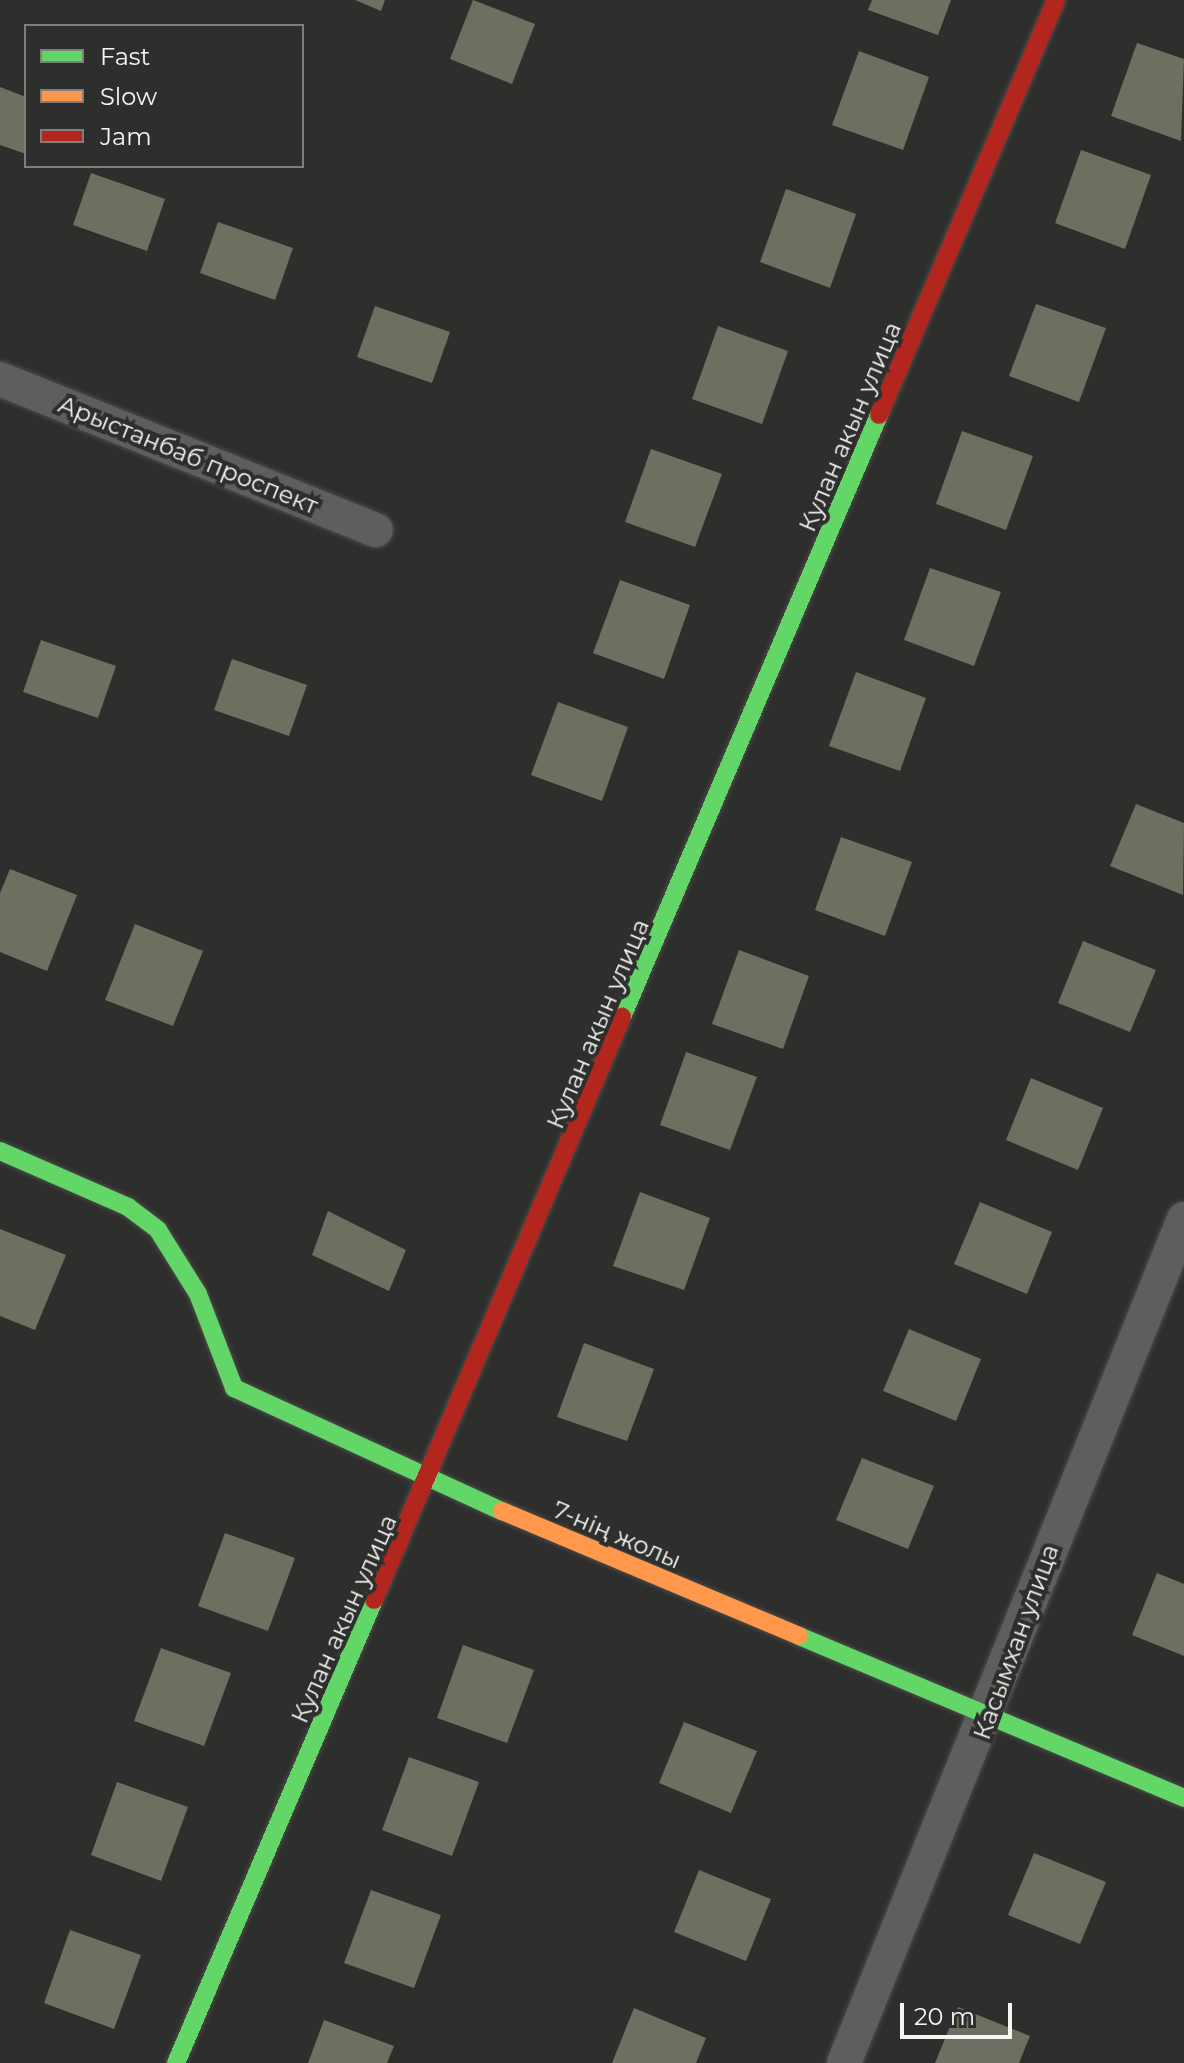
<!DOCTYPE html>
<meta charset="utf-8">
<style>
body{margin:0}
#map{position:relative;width:1184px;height:2063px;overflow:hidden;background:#2e2e2d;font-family:Montserrat,sans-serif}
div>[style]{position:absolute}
.building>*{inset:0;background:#6c7061}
.roads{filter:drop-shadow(0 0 2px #4b4b4a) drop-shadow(0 0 2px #4b4b4a)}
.street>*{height:34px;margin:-17px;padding:0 17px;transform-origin:17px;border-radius:17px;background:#5e5e5d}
.fast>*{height:18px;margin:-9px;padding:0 9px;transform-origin:9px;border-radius:9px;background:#63d668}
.slow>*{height:18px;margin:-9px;padding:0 9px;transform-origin:9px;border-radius:9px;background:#ff974d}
.jam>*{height:18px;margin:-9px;padding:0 9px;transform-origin:9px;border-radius:9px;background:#b3261e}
span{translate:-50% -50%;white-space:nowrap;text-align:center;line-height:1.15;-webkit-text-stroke:8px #2e2f2c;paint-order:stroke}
.street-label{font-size:24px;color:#f5f5f4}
.legend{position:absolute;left:24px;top:24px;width:280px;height:144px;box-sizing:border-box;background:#2e2f2c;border:2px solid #7e7e7c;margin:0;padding:10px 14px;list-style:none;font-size:24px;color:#f5f5f4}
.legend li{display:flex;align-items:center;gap:16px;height:40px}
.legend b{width:40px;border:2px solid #7e7e7c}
.scale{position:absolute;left:900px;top:2003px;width:112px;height:36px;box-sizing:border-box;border:4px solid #f5f5f4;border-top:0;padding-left:10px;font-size:24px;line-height:28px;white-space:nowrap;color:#f5f5f4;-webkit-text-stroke:6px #2e2f2c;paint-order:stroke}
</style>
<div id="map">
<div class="building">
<div style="clip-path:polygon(355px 0,385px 0,381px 11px)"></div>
<div style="clip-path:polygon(473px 0,535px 24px,512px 84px,450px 59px)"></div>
<div style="clip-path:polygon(872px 0,951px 0,938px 35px,868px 10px)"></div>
<div style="clip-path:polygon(1137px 43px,1184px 59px,1181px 141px,1111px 116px)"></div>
<div style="clip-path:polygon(859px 51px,929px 77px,903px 150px,832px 125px)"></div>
<div style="clip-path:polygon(0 87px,26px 97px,26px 154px,0 145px)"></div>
<div style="clip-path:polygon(1081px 150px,1151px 175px,1125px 249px,1055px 223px)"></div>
<div style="clip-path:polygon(91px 173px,165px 199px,147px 251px,73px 225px)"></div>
<div style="clip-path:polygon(786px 189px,856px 214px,830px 288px,760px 262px)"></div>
<div style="clip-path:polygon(218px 222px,293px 248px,275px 300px,200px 273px)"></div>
<div style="clip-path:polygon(1036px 304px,1106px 328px,1079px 402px,1009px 376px)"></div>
<div style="clip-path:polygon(375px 306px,450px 332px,432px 383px,357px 357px)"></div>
<div style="clip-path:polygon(718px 326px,788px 351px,762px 424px,692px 399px)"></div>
<div style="clip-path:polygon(962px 431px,1033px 456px,1006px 530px,936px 504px)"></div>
<div style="clip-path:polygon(651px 449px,722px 474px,695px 547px,625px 522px)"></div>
<div style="clip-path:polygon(930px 568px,1001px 592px,974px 666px,904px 640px)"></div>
<div style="clip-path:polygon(620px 580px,690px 605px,664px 679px,593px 653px)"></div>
<div style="clip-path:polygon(41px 640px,116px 666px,98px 718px,23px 692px)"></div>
<div style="clip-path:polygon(232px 659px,307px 685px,289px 736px,214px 710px)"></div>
<div style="clip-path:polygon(856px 672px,926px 698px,900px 771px,829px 746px)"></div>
<div style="clip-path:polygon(558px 702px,628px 727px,602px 801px,531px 775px)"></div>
<div style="clip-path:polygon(1136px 804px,1184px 823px,1183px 895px,1110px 866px)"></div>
<div style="clip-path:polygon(841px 837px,912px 862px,885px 936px,815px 910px)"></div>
<div style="clip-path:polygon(10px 869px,77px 895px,47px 971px,0 952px,0 893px)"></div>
<div style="clip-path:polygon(135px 924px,203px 951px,173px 1026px,105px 1000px)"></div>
<div style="clip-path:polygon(1083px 941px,1156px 970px,1130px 1032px,1058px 1003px)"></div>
<div style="clip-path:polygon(739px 950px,809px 976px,783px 1049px,712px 1024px)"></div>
<div style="clip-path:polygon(686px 1052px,757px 1077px,730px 1150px,660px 1125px)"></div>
<div style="clip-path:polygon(1031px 1078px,1103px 1108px,1078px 1170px,1006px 1140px)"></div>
<div style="clip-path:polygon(640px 1192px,710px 1218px,684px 1290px,613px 1266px)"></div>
<div style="clip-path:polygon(980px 1202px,1052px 1232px,1027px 1294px,954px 1264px)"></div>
<div style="clip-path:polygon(328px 1211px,406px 1250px,389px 1291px,312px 1255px)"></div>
<div style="clip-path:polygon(0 1229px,66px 1255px,35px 1330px,0 1316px)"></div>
<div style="clip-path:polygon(909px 1329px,981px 1359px,956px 1421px,883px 1391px)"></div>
<div style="clip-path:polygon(584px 1343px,654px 1369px,627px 1441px,557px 1417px)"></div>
<div style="clip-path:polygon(862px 1458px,934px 1486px,908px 1549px,836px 1520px)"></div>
<div style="clip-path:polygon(225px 1533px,295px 1558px,268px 1631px,198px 1606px)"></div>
<div style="clip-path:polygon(1157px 1573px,1184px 1584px,1184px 1656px,1132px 1635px)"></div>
<div style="clip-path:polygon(463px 1645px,534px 1670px,507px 1743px,437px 1718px)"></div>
<div style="clip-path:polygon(161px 1648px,231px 1673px,204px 1746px,134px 1721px)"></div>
<div style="clip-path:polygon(684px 1722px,757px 1751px,731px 1813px,659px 1783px)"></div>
<div style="clip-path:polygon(409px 1757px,479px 1782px,452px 1856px,382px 1830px)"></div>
<div style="clip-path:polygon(117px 1782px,188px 1807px,161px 1881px,91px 1855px)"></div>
<div style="clip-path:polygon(1034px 1853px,1106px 1882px,1080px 1944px,1008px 1915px)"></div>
<div style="clip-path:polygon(699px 1870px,771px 1899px,746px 1961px,674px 1932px)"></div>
<div style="clip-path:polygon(371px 1890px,441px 1915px,414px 1988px,344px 1963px)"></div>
<div style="clip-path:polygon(70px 1930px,141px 1955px,114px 2029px,44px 2003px)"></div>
<div style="clip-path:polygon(958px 2007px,1030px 2036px,1019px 2063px,935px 2063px)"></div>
<div style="clip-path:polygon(634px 2008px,706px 2038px,696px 2063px,612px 2063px)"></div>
<div style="clip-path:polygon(324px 2020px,394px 2046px,387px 2063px,308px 2063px)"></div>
</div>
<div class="roads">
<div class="street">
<div style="left:0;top:379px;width:405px;rotate:21.9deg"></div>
<div style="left:844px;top:2063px;width:910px;rotate:-68.06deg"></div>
</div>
<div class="fast">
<div style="left:622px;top:1017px;width:655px;rotate:-66.88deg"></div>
<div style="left:0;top:1151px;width:140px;rotate:23.6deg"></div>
<div style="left:128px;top:1207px;width:38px;rotate:37deg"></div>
<div style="left:158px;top:1230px;width:75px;rotate:58deg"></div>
<div style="left:198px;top:1294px;width:101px;rotate:69deg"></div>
<div style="left:234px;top:1388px;width:295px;rotate:24.7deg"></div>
<div style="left:799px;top:1636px;width:418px;rotate:22.8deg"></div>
<div style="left:176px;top:2063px;width:504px;rotate:-66.85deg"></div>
</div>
<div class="slow">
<div style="left:502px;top:1511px;width:322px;rotate:22.8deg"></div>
</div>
<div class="jam">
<div style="left:879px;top:415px;width:451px;rotate:-66.9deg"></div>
<div style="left:374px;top:1600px;width:634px;rotate:-66.96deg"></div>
</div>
</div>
<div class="street-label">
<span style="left:850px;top:427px;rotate:-67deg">Кулан акын улица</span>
<span style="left:188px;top:455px;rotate:22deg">Арыстанбаб проспект</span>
<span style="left:598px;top:1024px;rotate:-67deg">Кулан акын улица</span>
<span style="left:617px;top:1535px;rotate:23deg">7-нің жолы</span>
<span style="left:344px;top:1619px;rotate:-66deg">Кулан акын улица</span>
<span style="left:1016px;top:1642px;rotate:-70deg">Касымхан улица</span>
</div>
<ul class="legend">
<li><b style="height:10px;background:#63d668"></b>Fast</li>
<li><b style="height:10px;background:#ff974d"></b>Slow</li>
<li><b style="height:10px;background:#b3261e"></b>Jam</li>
</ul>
<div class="scale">20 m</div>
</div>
